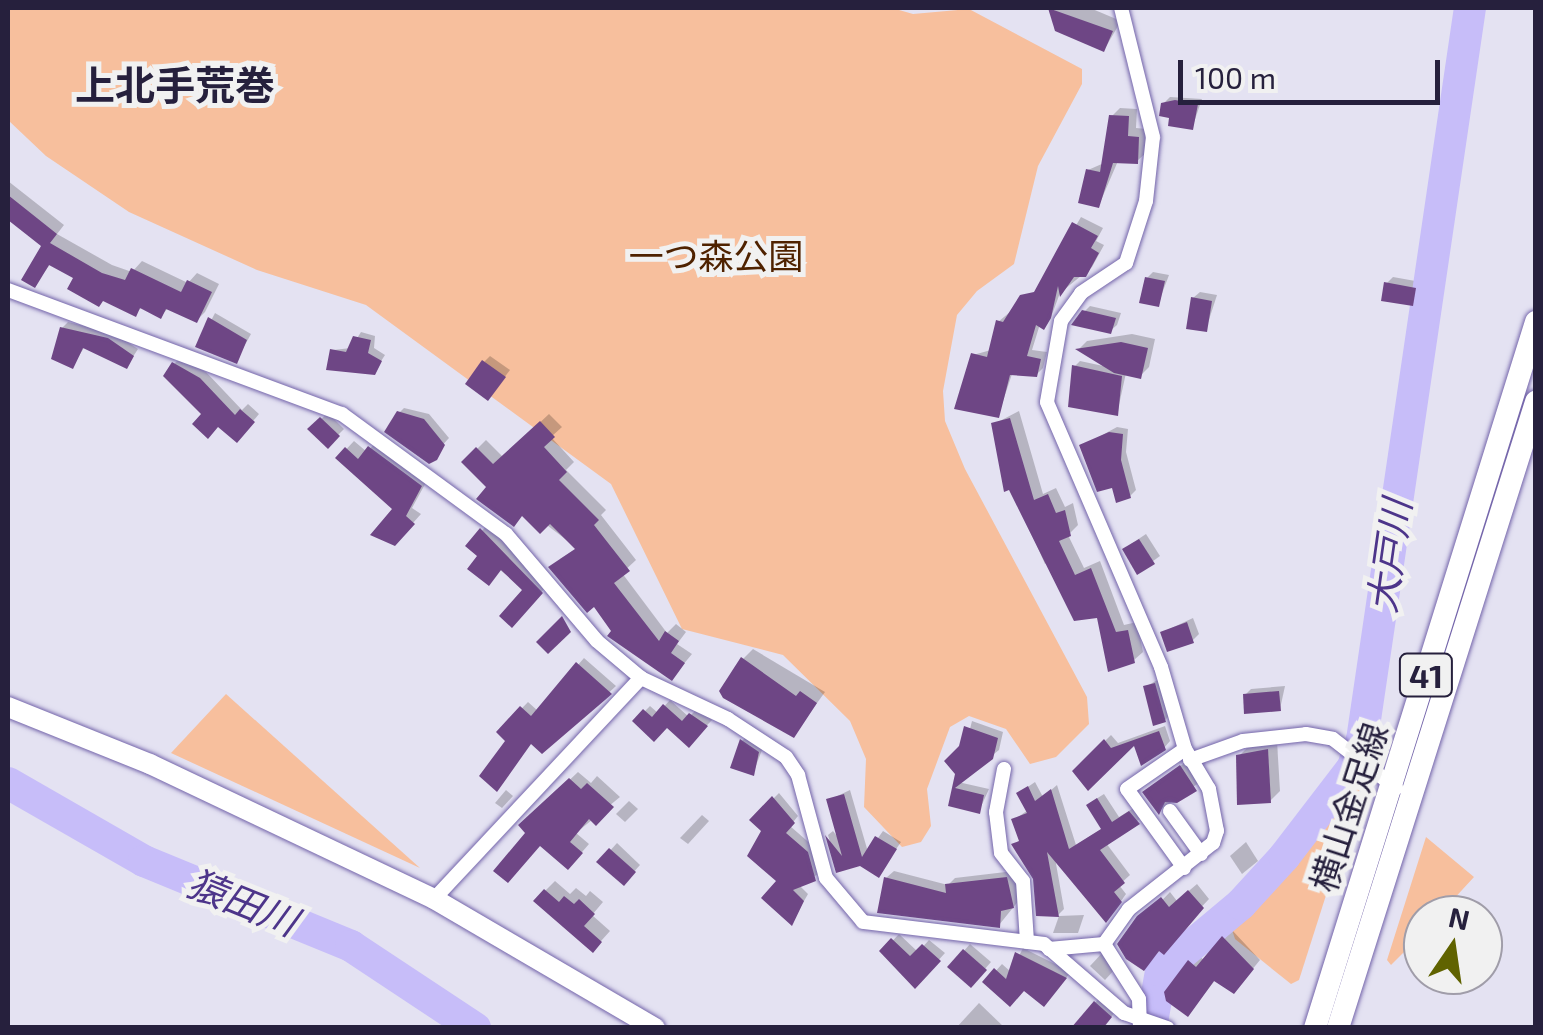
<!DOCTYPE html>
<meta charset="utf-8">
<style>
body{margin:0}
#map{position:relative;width:1543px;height:1035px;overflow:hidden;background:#e4e2f2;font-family:"Exo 2","Noto Sans JP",sans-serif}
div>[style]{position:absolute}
.green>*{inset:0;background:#f7bf9d}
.shadow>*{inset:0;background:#0003}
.river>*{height:32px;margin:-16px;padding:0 16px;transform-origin:16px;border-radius:16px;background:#c7bdf9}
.building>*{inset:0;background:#6e4685}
.roads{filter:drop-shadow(0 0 2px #7364aa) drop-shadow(0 0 2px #7364aa)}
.street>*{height:14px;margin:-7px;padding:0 7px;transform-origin:7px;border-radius:7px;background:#fff}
.secondary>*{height:20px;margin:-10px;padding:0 10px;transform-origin:10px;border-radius:10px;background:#fff}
.primary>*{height:22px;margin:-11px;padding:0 11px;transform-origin:11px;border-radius:11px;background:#fff}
span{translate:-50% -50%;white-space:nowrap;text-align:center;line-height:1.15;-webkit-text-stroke:10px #f1f1f1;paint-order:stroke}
.shield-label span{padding:2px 8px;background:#f1f1f1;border:2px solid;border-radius:8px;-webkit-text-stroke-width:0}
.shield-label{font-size:32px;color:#26203d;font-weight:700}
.park-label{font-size:35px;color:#4f2200}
.street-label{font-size:35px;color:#26203d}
.water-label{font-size:38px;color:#4d358a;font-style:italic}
.quarter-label{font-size:40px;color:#26203d;font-weight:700}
.frame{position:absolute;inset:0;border:10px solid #26203d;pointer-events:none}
.north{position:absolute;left:1403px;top:895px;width:100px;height:100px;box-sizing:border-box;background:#f1f1f1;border:2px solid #a09da9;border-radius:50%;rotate:13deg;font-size:28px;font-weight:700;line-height:40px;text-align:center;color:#26203d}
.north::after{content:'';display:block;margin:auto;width:35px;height:45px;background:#606300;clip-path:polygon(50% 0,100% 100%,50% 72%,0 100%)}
.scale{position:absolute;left:1178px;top:60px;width:262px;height:45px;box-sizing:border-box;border:5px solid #26203d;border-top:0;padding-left:12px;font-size:30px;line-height:35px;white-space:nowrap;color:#26203d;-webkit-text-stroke:8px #f1f1f1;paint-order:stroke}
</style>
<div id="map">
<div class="green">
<div style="clip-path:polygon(8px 8px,892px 8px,913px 14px,969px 9px,1082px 69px,1082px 84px,1038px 166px,1014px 264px,977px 291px,957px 315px,943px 391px,945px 421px,965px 469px,1087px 697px,1089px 724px,1056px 757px,1030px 764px,1006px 729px,969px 716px,950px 727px,927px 789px,931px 826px,921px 842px,902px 847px,864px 807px,866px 759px,850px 721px,783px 655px,682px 629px,611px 484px,366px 305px,257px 270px,129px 212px,46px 156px,8px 120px)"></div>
<div style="clip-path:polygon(226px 694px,420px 868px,171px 753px)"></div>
<div style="clip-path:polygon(1358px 776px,1364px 776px,1299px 980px,1291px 984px,1235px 939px,1232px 930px)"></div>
<div style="clip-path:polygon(1426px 837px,1474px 877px,1439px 915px,1423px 915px,1423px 933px,1391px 965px,1387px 960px)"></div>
</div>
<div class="shadow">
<div style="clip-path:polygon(1050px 8px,1090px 8px,1121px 21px,1104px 50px,1057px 29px)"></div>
<div style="clip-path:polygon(1170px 97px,1202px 99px,1192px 128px,1172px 116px,1163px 104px)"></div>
<div style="clip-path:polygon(1120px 108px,1137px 109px,1136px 128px,1147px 129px,1146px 153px,1137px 161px,1118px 161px,1099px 205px,1088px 170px,1104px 163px,1112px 116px)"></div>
<div style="clip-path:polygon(8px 181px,64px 225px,57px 234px,112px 265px,132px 272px,142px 261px,188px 283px,197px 273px,219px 284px,205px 312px,197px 320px,169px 307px,161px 316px,143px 306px,135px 314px,51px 263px,35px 285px,44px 246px,8px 217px)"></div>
<div style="clip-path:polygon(1081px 217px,1103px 228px,1096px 241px,1104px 245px,1092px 267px,1060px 293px,1050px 320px,1040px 324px,1032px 350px,1047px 352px,1043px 368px,1036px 375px,1012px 374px,998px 416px,973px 355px,991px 350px,998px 322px,1040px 287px)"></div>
<div style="clip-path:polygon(1153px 272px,1169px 275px,1158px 304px,1147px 278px)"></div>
<div style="clip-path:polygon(1393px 277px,1421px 282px,1413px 304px,1386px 284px)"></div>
<div style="clip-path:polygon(1200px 292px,1217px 295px,1206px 329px,1193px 298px)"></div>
<div style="clip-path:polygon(1090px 306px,1121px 313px,1117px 325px,1110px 331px,1084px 312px)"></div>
<div style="clip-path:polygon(215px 313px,251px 334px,236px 361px,198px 346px)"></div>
<div style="clip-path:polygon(68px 322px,114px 333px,138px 349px,127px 366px,85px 346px,73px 366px,62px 328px)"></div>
<div style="clip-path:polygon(361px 332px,375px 336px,374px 348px,385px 355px,374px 372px,333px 350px,351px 348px)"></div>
<div style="clip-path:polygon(1132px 334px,1155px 339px,1149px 367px,1140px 376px,1126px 373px,1117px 414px,1074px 367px,1080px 361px,1108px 367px,1079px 349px,1087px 341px)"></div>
<div style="clip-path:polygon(490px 356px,510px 370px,494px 391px,484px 362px)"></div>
<div style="clip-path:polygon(180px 358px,206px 372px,242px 410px,248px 404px,259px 414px,237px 440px,204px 414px,174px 364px)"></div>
<div style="clip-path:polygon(404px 408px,429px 414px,449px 438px,428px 461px,399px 413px)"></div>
<div style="clip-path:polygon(1019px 411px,1043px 494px,1056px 488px,1065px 507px,1073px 503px,1078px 525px,1068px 535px,1084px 568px,1100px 561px,1124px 625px,1137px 622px,1143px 652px,1134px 660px,1049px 561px,1045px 564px,1011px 487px,994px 424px)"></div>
<div style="clip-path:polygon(328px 413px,344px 429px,328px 445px,310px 429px)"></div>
<div style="clip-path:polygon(549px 414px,562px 427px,551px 437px,574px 462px,566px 470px,606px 510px,601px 515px,636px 560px,622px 573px,667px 633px,676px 624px,686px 632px,677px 644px,692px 654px,672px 678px,614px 631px,560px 559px,577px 548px,464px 462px,486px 440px,503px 457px)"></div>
<div style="clip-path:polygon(1117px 427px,1128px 429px,1126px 452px,1136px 490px,1130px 496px,1082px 446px)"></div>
<div style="clip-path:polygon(378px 440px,429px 477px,412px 508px,421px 514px,395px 543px,373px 534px,396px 509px,339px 457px,354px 441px,367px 452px)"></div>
<div style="clip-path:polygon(487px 525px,546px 587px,512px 624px,526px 590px,469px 546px)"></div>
<div style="clip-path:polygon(1146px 534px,1160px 556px,1138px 572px,1131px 544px)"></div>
<div style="clip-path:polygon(1193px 618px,1199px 634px,1193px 640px,1163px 632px)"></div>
<div style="clip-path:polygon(753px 649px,825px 692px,794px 735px,743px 659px)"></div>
<div style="clip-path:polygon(584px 658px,616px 686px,573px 726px,532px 741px,509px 741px,499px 732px,528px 702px,538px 711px)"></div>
<div style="clip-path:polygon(1161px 678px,1171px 714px,1165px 720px,1145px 687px)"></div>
<div style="clip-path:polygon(1285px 686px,1280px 709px,1245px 695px,1251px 689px)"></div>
<div style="clip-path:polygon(670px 700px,689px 717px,697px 709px,712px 720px,689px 744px,667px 725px,635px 721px,650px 706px,658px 713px)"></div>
<div style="clip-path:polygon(972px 721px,1003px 732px,999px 750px,958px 782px,989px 789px,979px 811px,951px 804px)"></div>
<div style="clip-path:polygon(1165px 726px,1170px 741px,1164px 748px,1135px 742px,1075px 771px,1111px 735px,1118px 743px)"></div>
<div style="clip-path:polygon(748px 735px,764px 745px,753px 773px,742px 741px)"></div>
<div style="clip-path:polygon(1277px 741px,1280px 791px,1270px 801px,1239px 756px,1249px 746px)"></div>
<div style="clip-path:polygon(1190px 759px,1203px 780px,1160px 810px,1145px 792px)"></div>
<div style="clip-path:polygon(578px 772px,591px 783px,597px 776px,620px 797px,576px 833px,589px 844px,576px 859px,522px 825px)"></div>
<div style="clip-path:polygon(1035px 782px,1043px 797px,1057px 785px,1076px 845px,1103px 828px,1096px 799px,1104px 794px,1119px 817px,1137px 806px,1144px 816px,1106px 843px,1130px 875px,1119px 885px,1126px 894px,1112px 914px,1055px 858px,1064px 909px,1058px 915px,1014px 820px,1028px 810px,1019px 793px)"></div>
<div style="clip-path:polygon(506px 790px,513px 796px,502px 808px,495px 803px)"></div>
<div style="clip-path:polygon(850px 790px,868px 852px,883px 831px,901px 842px,879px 874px,860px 863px,838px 870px,828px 835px,833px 831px,840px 840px,829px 800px)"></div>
<div style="clip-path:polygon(779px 793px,798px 816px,790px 826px,813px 846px,820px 873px,799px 885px,808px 894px,792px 922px,765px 831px,752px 820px)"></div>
<div style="clip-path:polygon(629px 801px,638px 809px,625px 822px,616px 814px)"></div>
<div style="clip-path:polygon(702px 815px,709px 821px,688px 844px,680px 838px)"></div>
<div style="clip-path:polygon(1246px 842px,1258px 861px,1242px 874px,1230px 856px)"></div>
<div style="clip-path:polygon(617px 843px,640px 865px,624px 883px,600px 862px)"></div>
<div style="clip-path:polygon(894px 871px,948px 885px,955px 878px,1014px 871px,1020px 899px,999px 925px,886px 878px)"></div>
<div style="clip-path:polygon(555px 881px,570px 894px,576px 888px,586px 896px,590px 891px,603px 902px,592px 915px,610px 931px,593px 950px,536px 900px)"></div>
<div style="clip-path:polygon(1197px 884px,1209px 899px,1144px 968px,1120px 944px,1170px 892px,1177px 901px)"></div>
<div style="clip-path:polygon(1084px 915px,1078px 933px,1053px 933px,1059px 916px)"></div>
<div style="clip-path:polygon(1232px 930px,1260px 960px,1242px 982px,1216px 979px,1195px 1006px,1189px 962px,1197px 954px,1205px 961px)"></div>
<div style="clip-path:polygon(899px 934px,918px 952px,929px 940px,945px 953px,915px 986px,883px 951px)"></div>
<div style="clip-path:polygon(970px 944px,991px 962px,971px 985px,950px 967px)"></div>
<div style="clip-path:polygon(1023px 948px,1071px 972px,1050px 997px,986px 982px,1002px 964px,1011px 972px)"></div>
<div style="clip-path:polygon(1104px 951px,1116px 968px,1105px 980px,1090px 966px)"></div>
<div style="clip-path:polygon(1100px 997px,1116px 1010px,1104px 1028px,1074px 1028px)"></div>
<div style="clip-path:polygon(979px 1003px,1005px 1028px,956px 1028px)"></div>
</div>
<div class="river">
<div style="left:8px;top:783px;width:157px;rotate:29.8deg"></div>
<div style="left:144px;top:861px;width:224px;rotate:22.3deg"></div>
<div style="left:351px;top:946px;width:149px;rotate:33.5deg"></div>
<div style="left:1151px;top:1028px;width:58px;rotate:-80deg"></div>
<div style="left:1161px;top:971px;width:104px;rotate:-39.9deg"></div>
<div style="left:1241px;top:904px;width:64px;rotate:-47.5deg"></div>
<div style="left:1284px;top:857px;width:113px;rotate:-52.5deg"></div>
<div style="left:1353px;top:767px;width:28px;rotate:-72deg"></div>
<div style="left:1362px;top:740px;width:740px;rotate:-81.61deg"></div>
</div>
<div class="building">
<div style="clip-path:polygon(1048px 8px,1113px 31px,1104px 52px,1055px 31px)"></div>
<div style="clip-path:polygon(1175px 100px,1198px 104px,1193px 130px,1168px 126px,1169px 118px,1159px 116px,1161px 103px)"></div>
<div style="clip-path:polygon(1109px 115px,1129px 116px,1128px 136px,1139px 137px,1138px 164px,1113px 163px,1099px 208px,1078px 203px,1086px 169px,1100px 172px)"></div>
<div style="clip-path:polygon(8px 195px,57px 234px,50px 243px,102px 273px,125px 280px,131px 268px,181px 292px,187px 280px,212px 292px,197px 323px,166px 309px,161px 319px,140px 308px,136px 317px,103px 301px,99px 307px,67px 289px,73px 278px,49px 265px,35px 288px,21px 280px,41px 246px,8px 220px)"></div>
<div style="clip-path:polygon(1072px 222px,1098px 236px,1091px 248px,1099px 253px,1086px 277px,1074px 277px,1060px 297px,1058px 286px,1051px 318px,1044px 330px,1036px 325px,1027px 356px,1041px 359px,1037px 377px,1010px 375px,999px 418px,954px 409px,971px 353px,987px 357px,996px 320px,1003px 322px,1020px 295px,1034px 292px)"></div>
<div style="clip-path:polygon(1145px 277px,1165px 281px,1159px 307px,1139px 303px)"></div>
<div style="clip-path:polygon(1384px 282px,1416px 288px,1413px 306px,1381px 301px)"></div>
<div style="clip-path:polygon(1191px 297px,1212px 301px,1207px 332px,1186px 329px)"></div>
<div style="clip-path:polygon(1082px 310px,1116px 318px,1111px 334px,1071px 325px)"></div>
<div style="clip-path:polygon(208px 317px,247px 340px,237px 364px,195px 347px)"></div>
<div style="clip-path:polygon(60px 327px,108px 338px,134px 356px,127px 369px,83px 348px,73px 369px,51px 359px)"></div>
<div style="clip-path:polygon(353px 336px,371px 340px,368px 353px,382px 361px,375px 375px,326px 370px,330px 349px,346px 352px)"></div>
<div style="clip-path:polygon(1121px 342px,1148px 348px,1141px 379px,1114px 373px,1075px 349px)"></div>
<div style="clip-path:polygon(482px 360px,506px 377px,488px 401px,465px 384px)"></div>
<div style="clip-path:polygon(172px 362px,200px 378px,235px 415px,240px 409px,255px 422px,237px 443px,218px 427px,208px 439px,192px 424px,201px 414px,163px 376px)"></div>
<div style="clip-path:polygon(1072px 365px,1122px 376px,1118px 416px,1068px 407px)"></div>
<div style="clip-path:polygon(397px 411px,424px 419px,445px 445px,437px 460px,429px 464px,384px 432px)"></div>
<div style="clip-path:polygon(320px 417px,340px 436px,328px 449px,307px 429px)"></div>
<div style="clip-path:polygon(1010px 418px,1034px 500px,1048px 494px,1056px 513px,1065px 510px,1071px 536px,1059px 541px,1075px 575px,1091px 568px,1116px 632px,1128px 630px,1135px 663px,1108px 672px,1097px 618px,1074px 621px,1009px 490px,1004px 492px,991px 423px)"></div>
<div style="clip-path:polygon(540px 421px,555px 437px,544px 447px,567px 472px,559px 480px,599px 520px,594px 525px,630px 571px,614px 583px,659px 641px,665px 631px,679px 641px,671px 653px,685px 663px,672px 681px,607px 636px,611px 631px,594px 607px,587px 613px,548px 567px,575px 549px,550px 524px,540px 534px,522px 516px,514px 527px,476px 499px,486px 487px,461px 462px,476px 447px,493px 464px)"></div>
<div style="clip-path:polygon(1109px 432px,1123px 434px,1121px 460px,1131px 498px,1116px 503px,1112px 488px,1097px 492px,1079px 445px)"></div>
<div style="clip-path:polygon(368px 446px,422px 486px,406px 516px,415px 524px,395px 546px,370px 535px,392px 509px,335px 458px,345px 447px,358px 459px)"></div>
<div style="clip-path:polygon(480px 528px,543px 593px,512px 628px,499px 616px,522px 590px,501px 570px,489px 586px,467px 569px,477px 556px,465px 546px)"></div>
<div style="clip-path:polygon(1139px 539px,1155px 564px,1137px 575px,1122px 549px)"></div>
<div style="clip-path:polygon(562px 616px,571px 632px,548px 654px,536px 642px)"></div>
<div style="clip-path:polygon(1187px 622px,1194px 643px,1167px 652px,1160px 632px)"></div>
<div style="clip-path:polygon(741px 657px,796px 696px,800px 691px,817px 703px,794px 738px,723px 698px,719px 691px)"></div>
<div style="clip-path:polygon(576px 662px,612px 694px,542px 754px,531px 744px,497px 792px,479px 776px,505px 741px,496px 732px,520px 706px,531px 716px)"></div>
<div style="clip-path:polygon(1155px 683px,1166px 722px,1153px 726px,1143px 686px)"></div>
<div style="clip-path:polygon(1279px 691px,1281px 711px,1244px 714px,1243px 694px)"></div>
<div style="clip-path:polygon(663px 704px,682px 721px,689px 713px,708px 726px,689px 748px,667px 728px,654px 742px,632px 721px,643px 709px,652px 717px)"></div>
<div style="clip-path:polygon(964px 726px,998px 738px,993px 759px,955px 788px,984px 795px,980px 814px,948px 806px,955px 774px,944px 761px,959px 746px)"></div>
<div style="clip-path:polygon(1159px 731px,1166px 750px,1141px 766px,1134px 746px,1088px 791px,1072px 771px,1104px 739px,1111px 748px)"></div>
<div style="clip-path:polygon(740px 739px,759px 752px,754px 776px,730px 768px)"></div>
<div style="clip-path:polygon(1268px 749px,1271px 803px,1237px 805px,1236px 755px)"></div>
<div style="clip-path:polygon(1180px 765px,1197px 791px,1177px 803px,1165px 802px,1159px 815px,1142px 792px)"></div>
<div style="clip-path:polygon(569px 778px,581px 789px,587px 783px,614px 807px,596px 826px,589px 819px,570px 842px,583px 853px,568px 870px,540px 846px,508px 883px,493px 871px,525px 833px,518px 825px)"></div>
<div style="clip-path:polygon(1028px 786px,1035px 801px,1051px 789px,1069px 849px,1101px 829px,1086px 805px,1097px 798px,1112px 822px,1129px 811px,1140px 824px,1100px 850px,1125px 883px,1114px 892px,1122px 902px,1106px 923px,1047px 852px,1059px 917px,1036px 916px,1033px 879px,1011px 844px,1019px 841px,1011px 819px,1027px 813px,1016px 793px)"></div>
<div style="clip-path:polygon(844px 794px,862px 857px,875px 836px,897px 849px,879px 878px,860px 866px,836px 873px,825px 835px,842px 856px,826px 799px)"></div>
<div style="clip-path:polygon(772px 796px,795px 823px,786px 833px,808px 852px,816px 881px,793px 890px,804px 901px,792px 926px,761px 898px,776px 881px,747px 856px,761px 831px,749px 820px)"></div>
<div style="clip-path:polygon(609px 848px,636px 872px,624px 886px,596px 862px)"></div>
<div style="clip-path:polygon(884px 877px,946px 893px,945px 884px,1007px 877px,1014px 908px,1001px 911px,1000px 928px,877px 913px)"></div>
<div style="clip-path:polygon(544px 889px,559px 902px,564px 896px,574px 904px,579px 899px,595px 914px,584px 926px,602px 942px,593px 953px,533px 901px)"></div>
<div style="clip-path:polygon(1188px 890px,1204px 908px,1164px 955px,1159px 951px,1144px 971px,1126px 959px,1117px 944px,1137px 916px,1161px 897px,1169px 907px)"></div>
<div style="clip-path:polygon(1222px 936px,1254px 969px,1234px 994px,1214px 981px,1188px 1017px,1166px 1001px,1164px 992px,1188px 960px,1196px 967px)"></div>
<div style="clip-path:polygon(891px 938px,910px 956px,922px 944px,941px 961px,915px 989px,879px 951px)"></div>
<div style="clip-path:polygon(963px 949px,987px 970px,971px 988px,947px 967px)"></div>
<div style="clip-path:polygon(1015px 952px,1067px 978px,1044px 1007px,1024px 991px,1010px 1007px,982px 982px,994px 968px,1006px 979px)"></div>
<div style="clip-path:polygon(1094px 1001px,1112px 1017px,1103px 1028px,1071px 1028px)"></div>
</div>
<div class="roads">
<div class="street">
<div style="left:8px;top:290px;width:356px;rotate:20.4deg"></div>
<div style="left:342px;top:414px;width:203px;rotate:36.2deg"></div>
<div style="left:506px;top:534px;width:140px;rotate:49.6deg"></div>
<div style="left:597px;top:641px;width:57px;rotate:40.1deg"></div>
<div style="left:641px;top:678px;width:96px;rotate:25.2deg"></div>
<div style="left:728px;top:719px;width:69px;rotate:33.2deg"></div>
<div style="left:786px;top:757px;width:22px;rotate:56deg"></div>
<div style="left:798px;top:775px;width:107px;rotate:74.8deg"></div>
<div style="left:826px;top:878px;width:57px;rotate:49.9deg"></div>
<div style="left:863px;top:922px;width:182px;rotate:6.9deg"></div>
<div style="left:1044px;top:944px;width:106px;rotate:40.8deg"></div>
<div style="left:1124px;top:1013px;width:46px;rotate:19.2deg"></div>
<div style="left:1190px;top:760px;width:56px;rotate:-19.7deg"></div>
<div style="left:1243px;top:741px;width:63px;rotate:-6.3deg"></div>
<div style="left:1306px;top:734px;width:27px;rotate:10deg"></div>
<div style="left:1333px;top:739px;width:80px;rotate:37.9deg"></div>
<div style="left:1004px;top:769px;width:44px;rotate:100.5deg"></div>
<div style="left:996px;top:812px;width:41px;rotate:83deg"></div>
<div style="left:1001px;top:853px;width:36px;rotate:52deg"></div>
<div style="left:1023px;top:881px;width:61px;rotate:86.2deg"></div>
<div style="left:1170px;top:811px;width:53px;rotate:54.2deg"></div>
<div style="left:1184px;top:868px;width:97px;rotate:-125.8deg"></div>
<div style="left:1127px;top:789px;width:70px;rotate:-34.6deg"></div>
<div style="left:434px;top:899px;width:303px;rotate:-46.9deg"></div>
<div style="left:1104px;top:944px;width:65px;rotate:57.5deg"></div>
<div style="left:1139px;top:999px;width:28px;rotate:88deg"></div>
<div style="left:1049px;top:949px;width:55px;rotate:-5.2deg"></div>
<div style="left:1104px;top:944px;width:43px;rotate:-54.5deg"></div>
<div style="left:1129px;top:909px;width:107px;rotate:-38.2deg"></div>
<div style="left:1213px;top:843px;width:13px;rotate:-72deg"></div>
<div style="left:1217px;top:831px;width:43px;rotate:-100.8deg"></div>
<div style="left:1209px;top:789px;width:47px;rotate:-121deg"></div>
<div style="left:1185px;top:749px;width:85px;rotate:-106.3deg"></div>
<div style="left:1161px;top:667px;width:288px;rotate:-113.3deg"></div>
<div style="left:1047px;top:402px;width:82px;rotate:-80.2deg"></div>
<div style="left:1061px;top:321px;width:34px;rotate:-54deg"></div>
<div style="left:1081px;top:293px;width:54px;rotate:-33.7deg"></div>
<div style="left:1126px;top:263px;width:65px;rotate:-72.1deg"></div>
<div style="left:1146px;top:201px;width:64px;rotate:-83.8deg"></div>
<div style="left:1153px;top:137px;width:133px;rotate:-103.9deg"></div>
</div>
<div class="secondary">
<div style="left:8px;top:707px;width:153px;rotate:21.9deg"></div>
<div style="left:150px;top:764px;width:314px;rotate:25.4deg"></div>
<div style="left:434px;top:899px;width:256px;rotate:30.3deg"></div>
</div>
<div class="primary">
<div style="left:1315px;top:1028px;width:740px;rotate:-72.62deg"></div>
<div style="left:1338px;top:1028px;width:657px;rotate:-72.45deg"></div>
</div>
</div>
<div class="shield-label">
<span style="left:1426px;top:675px">41</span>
</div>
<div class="park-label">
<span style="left:716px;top:255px">一つ森公園</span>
</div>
<div class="street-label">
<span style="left:1348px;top:807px;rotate:-72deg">横山金足線</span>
</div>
<div class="water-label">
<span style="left:1389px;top:556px;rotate:-82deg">大戸川</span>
<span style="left:243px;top:902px;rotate:22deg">猿田川</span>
</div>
<div class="quarter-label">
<span style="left:175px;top:84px">上北手荒巻</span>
</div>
<div class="frame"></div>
<div class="north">N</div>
<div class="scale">100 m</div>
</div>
